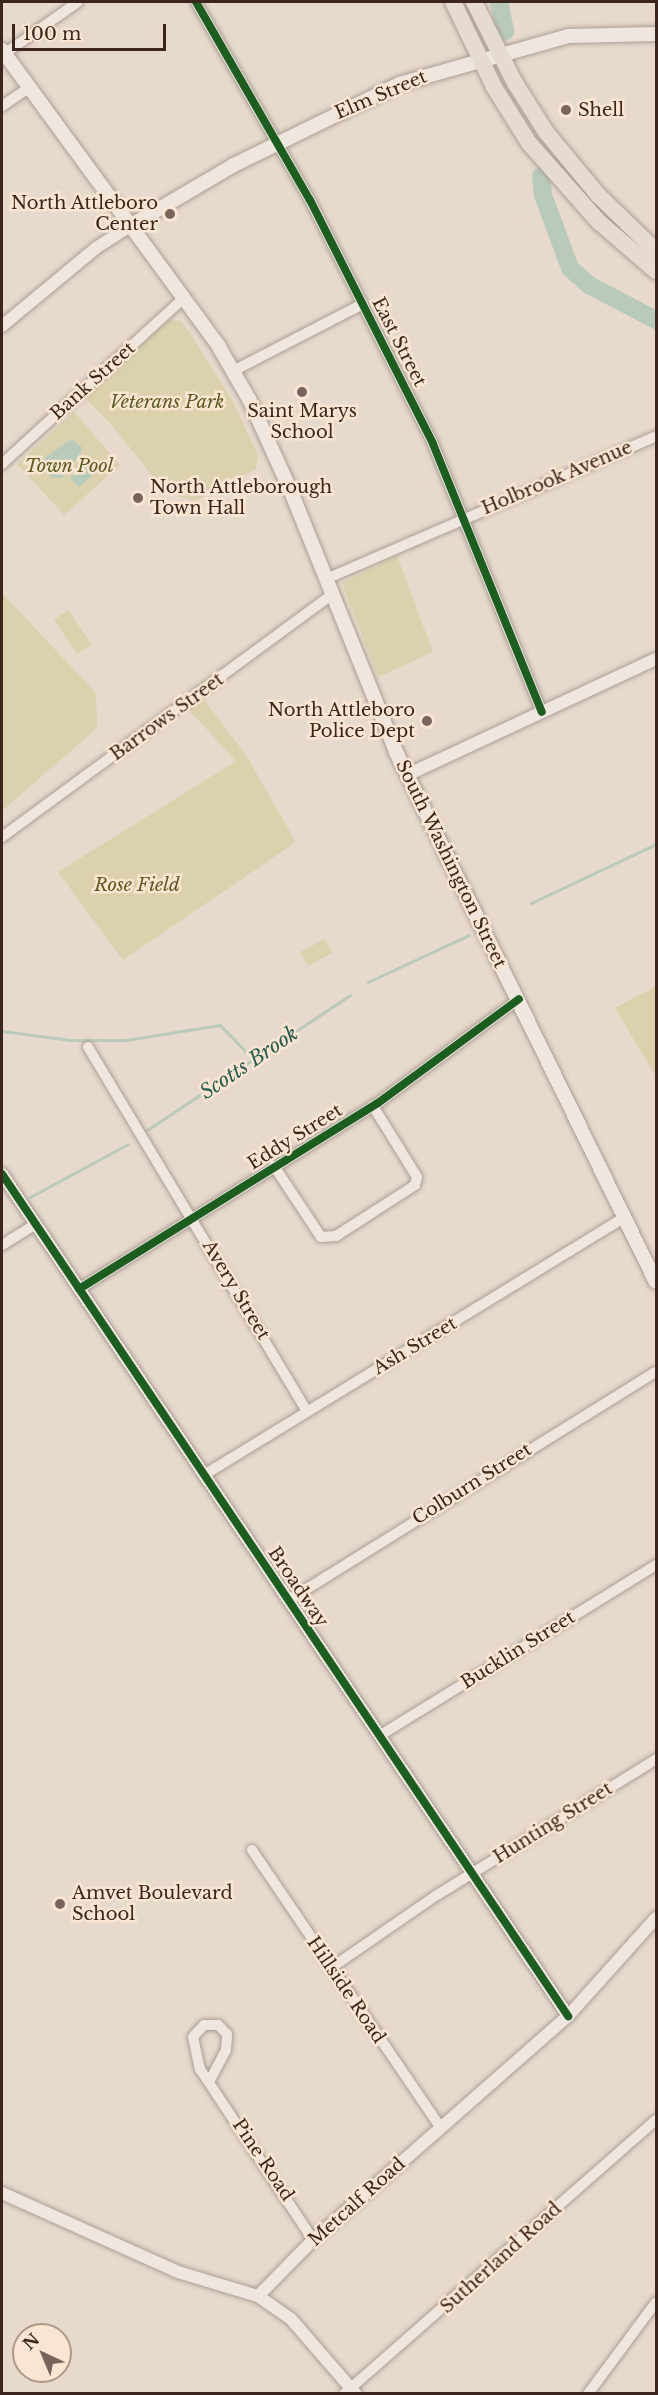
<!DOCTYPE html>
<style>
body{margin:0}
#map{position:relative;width:658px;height:2395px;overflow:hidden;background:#e7d9cc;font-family:"Libre Baskerville",serif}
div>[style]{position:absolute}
.green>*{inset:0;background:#dbd2ad}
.water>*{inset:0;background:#b8cbbb}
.stream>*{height:3px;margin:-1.5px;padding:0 1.5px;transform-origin:1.5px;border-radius:1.5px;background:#b8cbbb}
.river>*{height:18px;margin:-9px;padding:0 9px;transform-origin:9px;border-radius:9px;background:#b8cbbb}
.roads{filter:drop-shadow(0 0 2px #ac9e95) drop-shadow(0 0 2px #ac9e95)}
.minor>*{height:10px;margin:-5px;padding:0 5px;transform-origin:5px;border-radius:5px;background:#eee6df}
.tertiary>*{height:12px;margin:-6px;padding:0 6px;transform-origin:6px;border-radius:6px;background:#eee6df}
.secondary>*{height:14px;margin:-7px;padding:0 7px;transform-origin:7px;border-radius:7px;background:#eee6df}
.primary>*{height:16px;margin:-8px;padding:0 8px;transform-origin:8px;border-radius:8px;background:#e6dbcf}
.cycleway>*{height:8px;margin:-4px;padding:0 4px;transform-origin:4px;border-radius:4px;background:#1b5e20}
.dots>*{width:16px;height:16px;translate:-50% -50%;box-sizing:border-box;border:3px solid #f9e5d1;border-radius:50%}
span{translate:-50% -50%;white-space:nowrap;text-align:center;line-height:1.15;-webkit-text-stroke:5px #f9e5d1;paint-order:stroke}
.street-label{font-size:18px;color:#3c251c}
.poi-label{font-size:18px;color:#3c251c}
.left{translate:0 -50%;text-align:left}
.right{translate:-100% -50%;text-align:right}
.park-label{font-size:18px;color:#595b20;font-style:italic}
.water-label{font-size:20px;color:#295e4f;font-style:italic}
.frame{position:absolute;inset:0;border:3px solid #3c251c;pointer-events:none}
.north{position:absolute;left:12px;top:2323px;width:60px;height:60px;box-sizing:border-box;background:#f9e5d1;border:2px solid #ad9889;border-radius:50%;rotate:316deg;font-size:16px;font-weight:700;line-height:24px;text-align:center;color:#3c251c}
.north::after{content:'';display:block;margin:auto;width:21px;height:27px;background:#78645a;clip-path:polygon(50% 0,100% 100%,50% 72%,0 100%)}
.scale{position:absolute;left:12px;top:24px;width:154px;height:27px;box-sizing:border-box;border:3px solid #3c251c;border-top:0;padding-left:8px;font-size:18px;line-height:21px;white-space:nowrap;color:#3c251c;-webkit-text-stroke:4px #f9e5d1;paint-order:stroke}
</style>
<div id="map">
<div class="green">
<div style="clip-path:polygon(169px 320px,181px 321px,190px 333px,232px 400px,258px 455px,256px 469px,195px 501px,177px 496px,157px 482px,112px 425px,85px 398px)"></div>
<div style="clip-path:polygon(74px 412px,120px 465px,64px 515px,17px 464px)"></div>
<div style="clip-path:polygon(397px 556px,433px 652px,378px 677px,342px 583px)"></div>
<div style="clip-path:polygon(2px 593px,96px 693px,97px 724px,96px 729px,2px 811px)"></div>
<div style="clip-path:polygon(68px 610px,91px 644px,77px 654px,54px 620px)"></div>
<div style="clip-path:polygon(203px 698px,246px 755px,296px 842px,123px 960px,58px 872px,236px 761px,188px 709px)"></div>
<div style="clip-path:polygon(325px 939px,332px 953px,308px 966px,300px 952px)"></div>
<div style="clip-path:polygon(656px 986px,656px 1077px,615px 1008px)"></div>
</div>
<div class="water">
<div style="clip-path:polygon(71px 439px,82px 447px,81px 453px,62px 478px,52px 478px,43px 469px,45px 458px)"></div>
<div style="clip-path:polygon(91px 459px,100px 469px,79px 487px,70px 478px)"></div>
</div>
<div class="stream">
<div style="left:531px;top:903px;width:138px;rotate:-25.3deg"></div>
<div style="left:368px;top:982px;width:111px;rotate:-25deg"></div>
<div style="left:2px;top:1031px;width:69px;rotate:7.5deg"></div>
<div style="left:70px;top:1040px;width:56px"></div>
<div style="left:126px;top:1040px;width:95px;rotate:-9.1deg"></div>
<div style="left:220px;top:1025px;width:46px;rotate:45.9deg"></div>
<div style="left:147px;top:1130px;width:244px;rotate:-33.6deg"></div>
<div style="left:30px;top:1197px;width:111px;rotate:-28.4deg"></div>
</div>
<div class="river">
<div style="left:499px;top:2px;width:30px;rotate:78deg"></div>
<div style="left:541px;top:176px;width:19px;rotate:84deg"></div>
<div style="left:543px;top:195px;width:78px;rotate:69.7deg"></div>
<div style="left:570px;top:268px;width:25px;rotate:42deg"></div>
<div style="left:589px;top:285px;width:76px;rotate:27.6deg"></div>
</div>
<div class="roads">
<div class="minor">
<div style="left:196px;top:2px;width:228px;rotate:60.1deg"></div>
<div style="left:310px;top:200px;width:273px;rotate:63.2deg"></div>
<div style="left:433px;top:444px;width:289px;rotate:67.9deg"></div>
<div style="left:4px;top:54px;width:90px;rotate:-35.1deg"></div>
<div style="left:2px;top:106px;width:32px;rotate:-34deg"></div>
<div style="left:233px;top:371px;width:146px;rotate:-27.3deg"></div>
<div style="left:2px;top:464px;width:246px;rotate:-42.4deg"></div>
<div style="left:326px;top:579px;width:360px;rotate:-23.4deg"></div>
<div style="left:2px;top:837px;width:408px;rotate:-36.3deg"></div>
<div style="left:88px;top:1047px;width:425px;rotate:59deg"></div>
<div style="left:274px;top:1166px;width:85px;rotate:56.5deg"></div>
<div style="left:321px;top:1237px;width:15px;rotate:-4deg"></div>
<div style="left:336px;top:1236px;width:94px;rotate:-32.8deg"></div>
<div style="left:415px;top:1185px;width:8px;rotate:-76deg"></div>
<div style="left:417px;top:1177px;width:84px;rotate:-121.8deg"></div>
<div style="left:2px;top:1245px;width:39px;rotate:-32deg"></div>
<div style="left:79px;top:1289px;width:352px;rotate:-31.9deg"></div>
<div style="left:378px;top:1103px;width:175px;rotate:-36.4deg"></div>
<div style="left:204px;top:1475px;width:495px;rotate:-31.5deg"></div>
<div style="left:289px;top:1600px;width:432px;rotate:-31.9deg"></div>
<div style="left:379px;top:1736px;width:326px;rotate:-31.7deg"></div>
<div style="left:252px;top:1850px;width:336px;rotate:55.8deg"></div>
<div style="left:331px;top:1968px;width:129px;rotate:-34.6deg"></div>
<div style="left:437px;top:1895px;width:258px;rotate:-31.8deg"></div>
<div style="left:209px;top:2082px;width:36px;rotate:-62deg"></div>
<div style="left:226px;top:2050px;width:16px;rotate:-86deg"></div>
<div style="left:227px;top:2034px;width:13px;rotate:-135deg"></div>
<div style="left:218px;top:2025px;width:14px;rotate:180deg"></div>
<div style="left:204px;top:2025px;width:16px;rotate:133deg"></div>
<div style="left:193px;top:2037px;width:33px;rotate:78deg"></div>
<div style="left:200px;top:2069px;width:205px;rotate:56.5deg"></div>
<div style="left:344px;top:2394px;width:415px;rotate:-41.3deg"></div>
<div style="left:588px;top:2394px;width:114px;rotate:-53.5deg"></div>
</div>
<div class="tertiary">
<div style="left:2px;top:326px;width:122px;rotate:-39.7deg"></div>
<div style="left:96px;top:248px;width:40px;rotate:-32.9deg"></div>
<div style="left:407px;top:775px;width:275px;rotate:-25deg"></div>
<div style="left:2px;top:1174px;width:1015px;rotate:56.09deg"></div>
<div style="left:2px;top:2193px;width:193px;rotate:24.2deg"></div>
<div style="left:178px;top:2272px;width:84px;rotate:16.7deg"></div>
<div style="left:258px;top:2296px;width:40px;rotate:34.9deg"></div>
<div style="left:291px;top:2319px;width:99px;rotate:49.1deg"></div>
<div style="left:258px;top:2296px;width:78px;rotate:-45.5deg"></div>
<div style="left:313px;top:2240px;width:339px;rotate:-41.3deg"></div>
<div style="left:568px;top:2016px;width:132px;rotate:-48.1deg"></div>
</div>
<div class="secondary">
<div style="left:2px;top:50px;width:368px;rotate:53.8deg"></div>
<div style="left:219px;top:347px;width:62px;rotate:60.1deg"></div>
<div style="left:250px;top:401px;width:97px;rotate:65.6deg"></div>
<div style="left:290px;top:489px;width:284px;rotate:68deg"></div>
<div style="left:396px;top:752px;width:590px;rotate:63.87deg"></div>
<div style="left:130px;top:226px;width:121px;rotate:-30.4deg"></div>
<div style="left:234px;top:165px;width:184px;rotate:-26.1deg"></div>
<div style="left:399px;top:84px;width:177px;rotate:-15.8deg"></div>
<div style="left:569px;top:36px;width:87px;rotate:-1.3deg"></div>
</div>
<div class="primary">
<div style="left:453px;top:2px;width:94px;rotate:64.2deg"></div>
<div style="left:494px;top:87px;width:66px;rotate:58deg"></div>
<div style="left:529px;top:143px;width:106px;rotate:48.5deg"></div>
<div style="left:599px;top:222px;width:75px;rotate:40.7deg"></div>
<div style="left:474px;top:2px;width:91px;rotate:63.2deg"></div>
<div style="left:515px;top:83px;width:58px;rotate:57.7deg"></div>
<div style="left:546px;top:132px;width:82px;rotate:50.5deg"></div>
<div style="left:598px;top:195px;width:81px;rotate:44deg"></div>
</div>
</div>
<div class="cycleway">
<div style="left:196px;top:2px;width:228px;rotate:60.1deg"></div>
<div style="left:310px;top:200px;width:273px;rotate:63.2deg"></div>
<div style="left:433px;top:444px;width:289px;rotate:67.9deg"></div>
<div style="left:2px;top:1174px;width:1015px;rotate:56.09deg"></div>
<div style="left:79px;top:1289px;width:352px;rotate:-31.9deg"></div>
<div style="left:378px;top:1103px;width:175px;rotate:-36.4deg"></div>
</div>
<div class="dots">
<div style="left:566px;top:110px;background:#78645a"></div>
<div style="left:170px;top:214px;background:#78645a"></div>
<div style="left:302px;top:392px;background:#78645a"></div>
<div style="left:138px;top:498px;background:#78645a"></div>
<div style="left:427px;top:721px;background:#78645a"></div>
<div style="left:60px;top:1904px;background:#78645a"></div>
</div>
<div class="street-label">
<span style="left:381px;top:95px;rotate:-23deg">Elm Street</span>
<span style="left:399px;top:342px;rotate:63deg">East Street</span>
<span style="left:93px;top:381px;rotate:-42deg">Bank Street</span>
<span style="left:557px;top:478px;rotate:-23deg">Holbrook Avenue</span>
<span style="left:167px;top:717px;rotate:-36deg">Barrows Street</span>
<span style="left:451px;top:864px;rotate:64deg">South Washington Street</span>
<span style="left:295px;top:1137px;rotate:-32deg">Eddy Street</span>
<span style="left:236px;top:1290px;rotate:59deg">Avery Street</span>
<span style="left:415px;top:1346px;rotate:-31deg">Ash Street</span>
<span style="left:472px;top:1484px;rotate:-32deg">Colburn Street</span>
<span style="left:298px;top:1587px;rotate:56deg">Broadway</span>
<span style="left:518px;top:1650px;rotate:-32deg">Bucklin Street</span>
<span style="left:553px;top:1823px;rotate:-32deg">Hunting Street</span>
<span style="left:346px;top:1990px;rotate:56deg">Hillside Road</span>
<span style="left:263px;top:2160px;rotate:56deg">Pine Road</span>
<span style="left:357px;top:2202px;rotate:-42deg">Metcalf Road</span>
<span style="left:501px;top:2258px;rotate:-42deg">Sutherland Road</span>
</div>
<div class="poi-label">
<span class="left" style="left:578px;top:110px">Shell</span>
<span class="right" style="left:158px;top:214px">North Attleboro<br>Center</span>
<span style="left:302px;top:422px">Saint Marys<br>School</span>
<span class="left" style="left:150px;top:498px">North Attleborough<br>Town Hall</span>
<span class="right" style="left:415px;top:721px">North Attleboro<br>Police Dept</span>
<span class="left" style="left:72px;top:1904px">Amvet Boulevard<br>School</span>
</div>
<div class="park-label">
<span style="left:167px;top:402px">Veterans Park</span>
<span style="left:69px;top:466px">Town Pool</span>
<span style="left:137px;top:885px">Rose Field</span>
</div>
<div class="water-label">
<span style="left:249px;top:1063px;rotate:-34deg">Scotts Brook</span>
</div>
<div class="frame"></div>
<div class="north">N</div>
<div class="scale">100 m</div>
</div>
